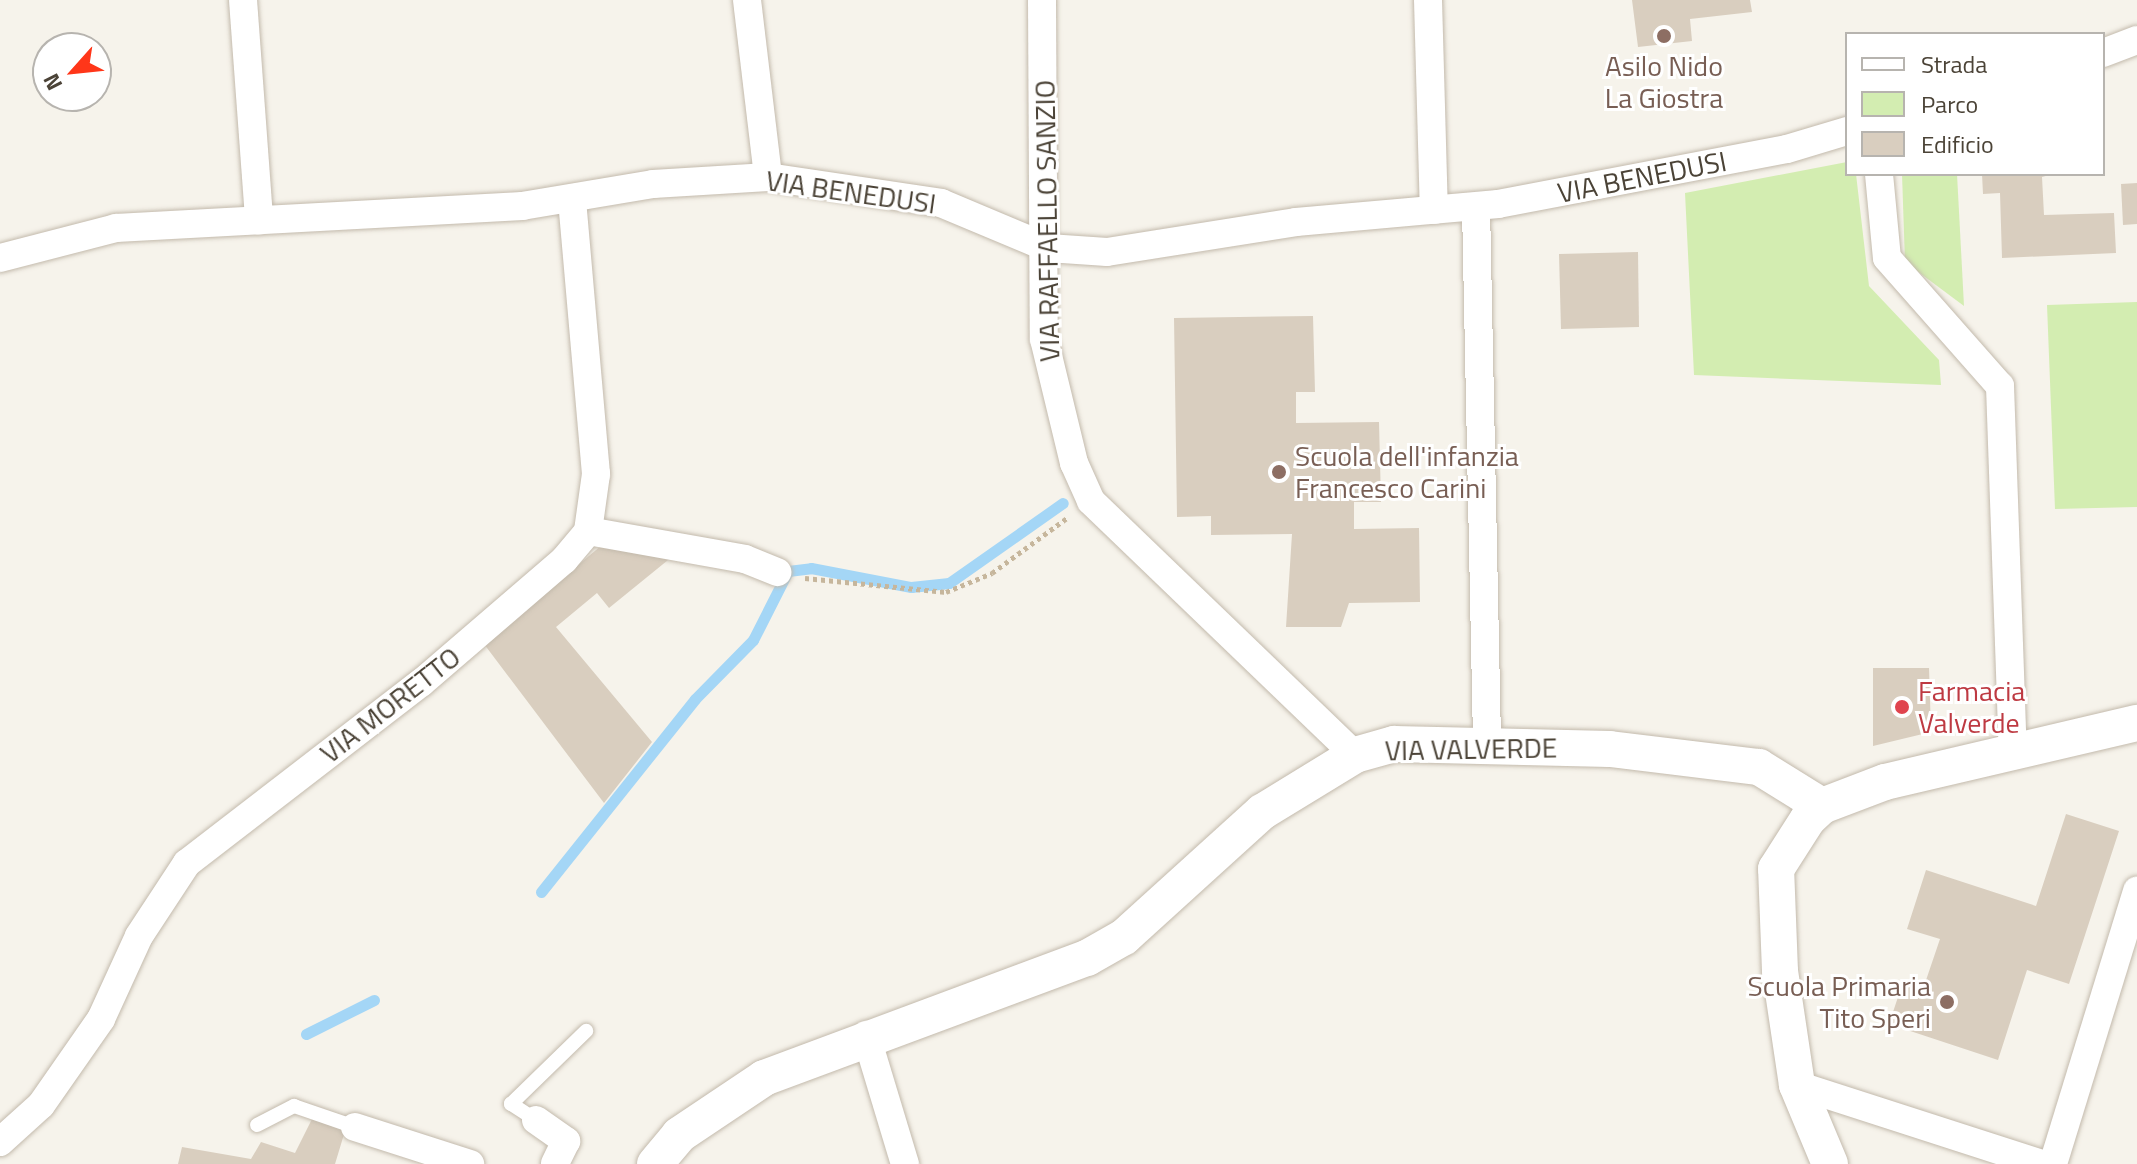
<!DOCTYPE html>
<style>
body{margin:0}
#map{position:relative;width:2137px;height:1164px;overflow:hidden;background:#f6f3eb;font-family:"Titillium Web",sans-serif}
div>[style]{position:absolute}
.green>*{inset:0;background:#d3edb1}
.stream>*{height:11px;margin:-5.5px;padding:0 5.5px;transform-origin:5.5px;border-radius:5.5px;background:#a4d6f6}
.building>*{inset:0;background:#d9cebf}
.path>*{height:5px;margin-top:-2.5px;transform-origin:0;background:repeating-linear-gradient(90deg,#c6b69c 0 4px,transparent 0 8px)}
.roads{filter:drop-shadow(0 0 2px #c3baac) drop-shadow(0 0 2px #c3baac)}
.service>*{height:14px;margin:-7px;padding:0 7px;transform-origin:7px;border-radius:7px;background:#fff}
.minor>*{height:28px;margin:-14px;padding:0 14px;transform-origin:14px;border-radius:14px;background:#fff}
.tertiary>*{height:36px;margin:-18px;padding:0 18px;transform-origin:18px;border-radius:18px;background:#fff}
.dots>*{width:22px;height:22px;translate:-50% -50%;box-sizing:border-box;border:4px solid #fff;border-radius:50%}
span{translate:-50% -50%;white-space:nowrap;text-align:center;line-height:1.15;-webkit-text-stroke:6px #fff;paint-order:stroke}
.education-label{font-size:28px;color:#785e54}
.left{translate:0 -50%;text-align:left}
.right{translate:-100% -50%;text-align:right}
.street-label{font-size:28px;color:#4b4337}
.health-label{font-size:28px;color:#be3a42}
.legend{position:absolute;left:1845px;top:32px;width:260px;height:144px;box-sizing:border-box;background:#fff;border:2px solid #b7b4af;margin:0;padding:10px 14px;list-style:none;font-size:24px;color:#4b4337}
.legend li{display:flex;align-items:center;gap:16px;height:40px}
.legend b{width:40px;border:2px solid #b7b4af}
.north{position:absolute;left:32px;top:32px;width:80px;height:80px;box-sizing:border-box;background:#fff;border:2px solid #b7b4af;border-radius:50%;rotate:243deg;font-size:22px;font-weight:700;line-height:32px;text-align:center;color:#4b4337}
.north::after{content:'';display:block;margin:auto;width:28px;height:36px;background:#ff3619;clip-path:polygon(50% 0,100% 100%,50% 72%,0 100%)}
</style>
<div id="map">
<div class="green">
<div style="clip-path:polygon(1847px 162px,1847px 174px,1856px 174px,1869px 286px,1939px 360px,1941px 385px,1694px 375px,1685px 193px)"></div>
<div style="clip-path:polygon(1902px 174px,1957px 174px,1964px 306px,1905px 262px)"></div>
<div style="clip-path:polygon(2137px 302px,2137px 507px,2055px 509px,2047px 305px)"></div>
</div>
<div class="stream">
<div style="left:541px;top:892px;width:247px;rotate:-51.4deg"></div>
<div style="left:695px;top:699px;width:83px;rotate:-45.5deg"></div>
<div style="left:753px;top:640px;width:77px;rotate:-63.1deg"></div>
<div style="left:788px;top:571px;width:23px;rotate:-7deg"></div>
<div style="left:811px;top:568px;width:102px;rotate:10.8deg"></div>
<div style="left:911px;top:587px;width:38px;rotate:-6deg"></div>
<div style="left:949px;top:583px;width:139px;rotate:-35.1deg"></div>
<div style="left:306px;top:1034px;width:76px;rotate:-26.6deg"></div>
</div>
<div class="building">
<div style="clip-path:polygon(1632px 0,1750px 0,1752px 12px,1690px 19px,1692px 41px,1638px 47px)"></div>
<div style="clip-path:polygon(1982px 174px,2053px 174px,2042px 177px,2044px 215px,2114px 213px,2116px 253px,2002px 258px,2000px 193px,1983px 194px)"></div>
<div style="clip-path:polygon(2137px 183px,2137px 224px,2123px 225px,2121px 184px)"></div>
<div style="clip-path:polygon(1638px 252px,1639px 327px,1561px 329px,1559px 254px)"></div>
<div style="clip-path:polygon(1313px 316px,1315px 392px,1296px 392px,1296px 423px,1379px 422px,1381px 502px,1354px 502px,1354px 529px,1419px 528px,1420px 602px,1349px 603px,1341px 627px,1286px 627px,1292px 534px,1211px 535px,1211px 516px,1177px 517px,1174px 318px)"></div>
<div style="clip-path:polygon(602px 545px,673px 556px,609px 608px,597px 593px,556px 627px,652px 742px,604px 803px,484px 644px)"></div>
<div style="clip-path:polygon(1873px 668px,1929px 668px,1931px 732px,1873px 746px)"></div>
<div style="clip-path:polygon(2066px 814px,2119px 831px,2069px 984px,2027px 970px,1998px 1060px,1889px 1024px,1903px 982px,1923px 989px,1940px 939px,1907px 929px,1926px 870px,2036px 906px)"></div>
<div style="clip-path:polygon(312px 1119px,345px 1131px,335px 1164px,178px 1164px,182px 1147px,251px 1159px,261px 1142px,295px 1153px)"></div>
</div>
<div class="path">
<div style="left:805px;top:578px;width:142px;rotate:5.7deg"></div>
<div style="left:946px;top:592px;width:50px;rotate:-22.4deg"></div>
<div style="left:992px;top:573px;width:93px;rotate:-36.3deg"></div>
</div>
<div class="roads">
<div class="service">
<div style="left:536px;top:1120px;width:30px;rotate:-147deg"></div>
<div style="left:511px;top:1104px;width:105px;rotate:-44.2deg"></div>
<div style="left:257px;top:1125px;width:42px;rotate:-27.2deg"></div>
<div style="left:294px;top:1106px;width:65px;rotate:19deg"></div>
</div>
<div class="minor">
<div style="left:243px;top:0;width:221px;rotate:85.8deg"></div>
<div style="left:747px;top:0;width:178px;rotate:83.2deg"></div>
<div style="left:1042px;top:0;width:339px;rotate:89.7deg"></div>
<div style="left:1044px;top:339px;width:128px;rotate:76.4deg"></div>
<div style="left:1074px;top:463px;width:42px;rotate:65.9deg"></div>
<div style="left:1091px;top:501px;width:366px;rotate:43.9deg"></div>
<div style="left:1428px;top:0;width:210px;rotate:88.4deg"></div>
<div style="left:2103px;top:53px;width:36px;rotate:-21deg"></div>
<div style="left:1879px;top:174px;width:84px;rotate:84.6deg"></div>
<div style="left:1887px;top:258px;width:171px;rotate:48.6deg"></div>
<div style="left:2000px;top:386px;width:364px;rotate:88deg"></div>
<div style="left:1476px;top:207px;width:536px;rotate:88.82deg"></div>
<div style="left:0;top:258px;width:120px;rotate:-14.5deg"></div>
<div style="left:116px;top:228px;width:407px;rotate:-3.1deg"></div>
<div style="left:522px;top:206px;width:133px;rotate:-9.5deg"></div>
<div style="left:653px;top:184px;width:115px;rotate:-3.5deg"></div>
<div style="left:768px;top:177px;width:175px;rotate:8.5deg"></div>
<div style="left:941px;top:203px;width:116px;rotate:22.8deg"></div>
<div style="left:1048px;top:248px;width:59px;rotate:3.9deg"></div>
<div style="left:1107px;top:252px;width:191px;rotate:-9deg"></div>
<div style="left:1296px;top:222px;width:203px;rotate:-5.1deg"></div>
<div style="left:1498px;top:204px;width:294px;rotate:-10.8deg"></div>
<div style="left:1787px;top:149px;width:63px;rotate:-16.7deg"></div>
<div style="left:588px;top:531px;width:159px;rotate:10.1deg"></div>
<div style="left:745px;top:559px;width:35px;rotate:22deg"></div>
<div style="left:866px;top:1035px;width:135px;rotate:73.2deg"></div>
<div style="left:1797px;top:1085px;width:256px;rotate:17.9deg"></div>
<div style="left:536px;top:1120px;width:37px;rotate:35deg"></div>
<div style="left:566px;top:1141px;width:25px;rotate:116deg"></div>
<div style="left:355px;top:1127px;width:121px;rotate:17.8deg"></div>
<div style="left:0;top:1142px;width:55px;rotate:-42.1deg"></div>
<div style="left:41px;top:1105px;width:105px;rotate:-55.1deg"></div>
<div style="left:101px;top:1019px;width:91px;rotate:-65.4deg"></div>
<div style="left:139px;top:936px;width:87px;rotate:-56.7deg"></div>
<div style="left:187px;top:863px;width:295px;rotate:-37.6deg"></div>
<div style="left:421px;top:683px;width:189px;rotate:-40.7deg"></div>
<div style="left:564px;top:560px;width:38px;rotate:-50deg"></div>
<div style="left:588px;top:531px;width:58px;rotate:-82deg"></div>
<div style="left:596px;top:474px;width:275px;rotate:-95deg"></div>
<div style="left:2053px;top:1164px;width:286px;rotate:-72.9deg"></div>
</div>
<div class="tertiary">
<div style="left:655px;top:1164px;width:38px;rotate:-50deg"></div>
<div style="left:679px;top:1135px;width:102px;rotate:-33.8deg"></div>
<div style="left:764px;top:1078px;width:345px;rotate:-20.4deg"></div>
<div style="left:1087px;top:958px;width:43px;rotate:-29.6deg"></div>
<div style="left:1124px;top:937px;width:186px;rotate:-42.2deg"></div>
<div style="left:1262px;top:812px;width:109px;rotate:-31.5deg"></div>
<div style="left:1355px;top:755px;width:41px;rotate:-15.8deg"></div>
<div style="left:1394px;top:744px;width:216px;rotate:1.3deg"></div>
<div style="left:1610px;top:749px;width:150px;rotate:6.9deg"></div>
<div style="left:1759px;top:767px;width:74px;rotate:31.8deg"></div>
<div style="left:1830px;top:1164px;width:86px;rotate:-112.7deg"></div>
<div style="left:1797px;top:1085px;width:115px;rotate:-98.5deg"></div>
<div style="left:1780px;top:971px;width:102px;rotate:-92.2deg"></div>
<div style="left:1776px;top:869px;width:59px;rotate:-57.4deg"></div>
<div style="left:1808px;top:819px;width:19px;rotate:-43deg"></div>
<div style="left:1822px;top:806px;width:67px;rotate:-20.9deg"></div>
<div style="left:1885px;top:782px;width:259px;rotate:-13.2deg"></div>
</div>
</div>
<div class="dots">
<div style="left:1664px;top:36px;background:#8d6e63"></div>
<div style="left:1279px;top:472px;background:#8d6e63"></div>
<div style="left:1902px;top:707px;background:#e0444e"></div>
<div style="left:1947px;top:1002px;background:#8d6e63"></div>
</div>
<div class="education-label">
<span style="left:1664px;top:82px">Asilo Nido<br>La Giostra</span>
<span class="left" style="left:1295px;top:472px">Scuola dell'infanzia<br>Francesco Carini</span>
<span class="right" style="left:1931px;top:1002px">Scuola Primaria<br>Tito Speri</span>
</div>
<div class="street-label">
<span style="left:1642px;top:177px;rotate:-11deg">VIA BENEDUSI</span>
<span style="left:851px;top:192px;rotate:8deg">VIA BENEDUSI</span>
<span style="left:1047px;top:221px;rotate:-91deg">VIA RAFFAELLO SANZIO</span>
<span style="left:390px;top:705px;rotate:-38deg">VIA MORETTO</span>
<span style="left:1471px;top:749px;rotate:-1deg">VIA VALVERDE</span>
</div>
<div class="health-label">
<span class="left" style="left:1918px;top:707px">Farmacia<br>Valverde</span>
</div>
<ul class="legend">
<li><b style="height:10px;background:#fff"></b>Strada</li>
<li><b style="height:22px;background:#d3edb1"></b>Parco</li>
<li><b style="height:22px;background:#d9cebf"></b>Edificio</li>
</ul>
<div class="north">N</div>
</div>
